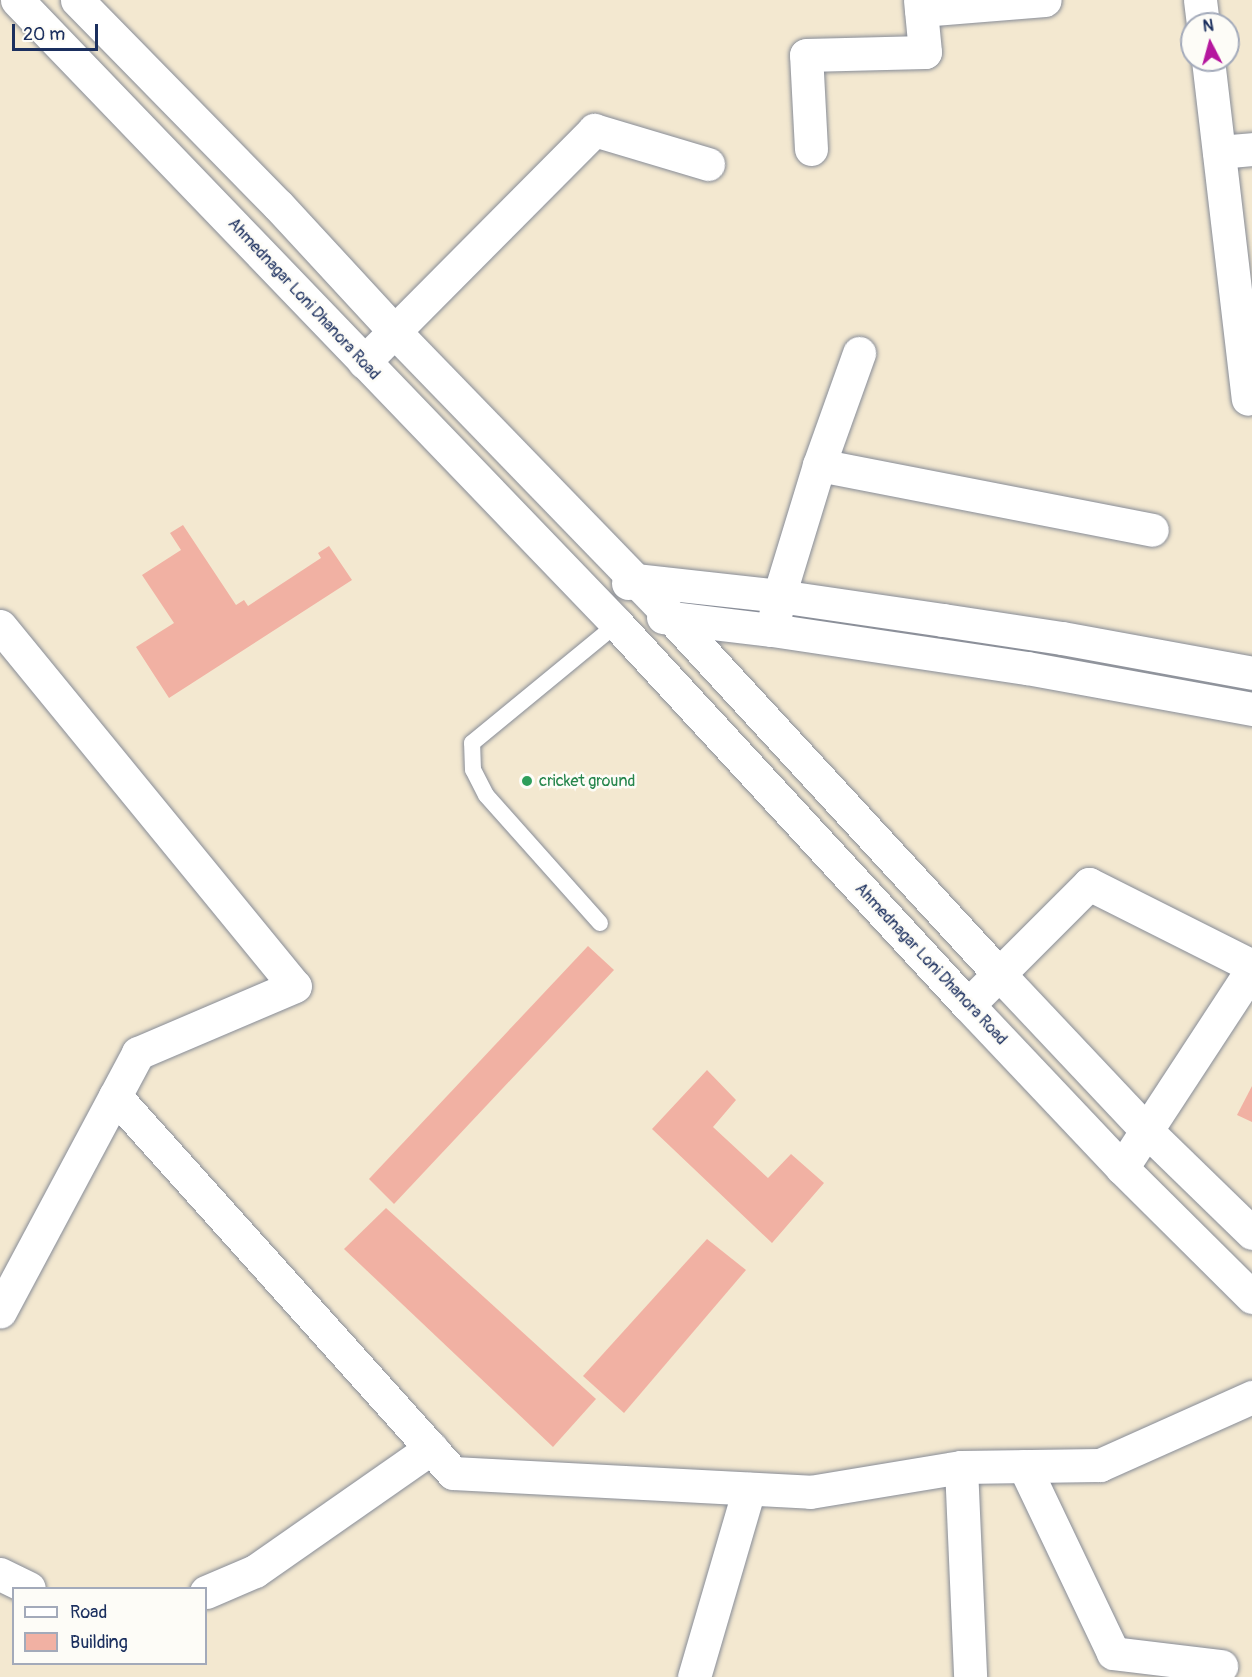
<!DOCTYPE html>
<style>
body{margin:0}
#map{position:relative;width:1252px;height:1677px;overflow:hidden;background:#f3e8d0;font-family:Pangolin,sans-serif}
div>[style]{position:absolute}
.building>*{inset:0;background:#f1b1a3}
.roads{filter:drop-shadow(0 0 2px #878c97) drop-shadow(0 0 2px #878c97)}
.service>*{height:16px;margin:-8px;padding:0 8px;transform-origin:8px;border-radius:8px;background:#fff}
.minor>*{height:33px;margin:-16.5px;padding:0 16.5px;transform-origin:16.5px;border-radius:16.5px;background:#fff}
.primary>*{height:33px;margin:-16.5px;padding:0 16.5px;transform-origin:16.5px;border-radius:16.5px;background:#fff}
.dots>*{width:16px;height:16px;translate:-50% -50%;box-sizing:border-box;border:3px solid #fdfcf7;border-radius:50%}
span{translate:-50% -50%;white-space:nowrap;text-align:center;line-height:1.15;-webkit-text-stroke:5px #fdfcf7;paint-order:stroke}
.street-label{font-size:16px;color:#1b2f5e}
.leisure-label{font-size:16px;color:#27864d}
.left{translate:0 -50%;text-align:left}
.legend{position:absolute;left:12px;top:1587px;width:195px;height:78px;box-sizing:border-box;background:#fdfcf7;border:2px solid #a3aaba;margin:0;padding:8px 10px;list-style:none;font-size:18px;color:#1b2f5e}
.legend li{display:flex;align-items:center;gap:12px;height:30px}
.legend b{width:30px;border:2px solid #a3aaba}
.north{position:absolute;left:1180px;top:12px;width:60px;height:60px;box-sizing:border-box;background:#fdfcf7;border:2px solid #a3aaba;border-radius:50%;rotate:354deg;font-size:16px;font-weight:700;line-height:24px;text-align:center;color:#1b2f5e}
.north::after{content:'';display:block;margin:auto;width:21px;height:27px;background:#b5179e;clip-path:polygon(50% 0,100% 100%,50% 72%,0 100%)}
.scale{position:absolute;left:12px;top:24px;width:86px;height:27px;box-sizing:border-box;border:3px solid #1b2f5e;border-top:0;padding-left:8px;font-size:18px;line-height:21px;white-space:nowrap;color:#1b2f5e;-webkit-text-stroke:4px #fdfcf7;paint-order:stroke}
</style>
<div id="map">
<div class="building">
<div style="clip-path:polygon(183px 525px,236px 605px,244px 600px,248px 606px,321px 558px,318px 553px,329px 546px,352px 580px,169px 698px,136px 647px,174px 623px,142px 575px,181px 550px,170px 533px)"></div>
<div style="clip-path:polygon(588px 946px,614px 970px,394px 1204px,369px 1179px)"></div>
<div style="clip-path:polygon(707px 1070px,736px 1100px,713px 1127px,768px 1178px,791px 1154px,824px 1183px,772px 1243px,652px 1129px)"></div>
<div style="clip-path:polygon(1252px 1086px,1252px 1122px,1237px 1115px)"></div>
<div style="clip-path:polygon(386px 1208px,596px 1399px,553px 1447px,344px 1249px)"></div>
<div style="clip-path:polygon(707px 1239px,746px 1270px,624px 1413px,583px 1376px)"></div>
</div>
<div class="roads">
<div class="service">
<div style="left:600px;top:923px;width:171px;rotate:-131.7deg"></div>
<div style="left:486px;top:795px;width:28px;rotate:-117deg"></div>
<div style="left:473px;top:770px;width:27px;rotate:-92deg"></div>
<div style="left:472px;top:743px;width:188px;rotate:-39.4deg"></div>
</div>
<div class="minor">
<div style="left:1200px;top:0;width:24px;rotate:83deg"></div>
<div style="left:921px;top:10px;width:124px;rotate:-4.6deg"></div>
<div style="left:1208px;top:60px;width:341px;rotate:83.3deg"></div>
<div style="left:811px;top:149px;width:94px;rotate:-93deg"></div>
<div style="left:806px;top:55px;width:119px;rotate:-1.4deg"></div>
<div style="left:925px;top:52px;width:52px;rotate:-95.5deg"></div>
<div style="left:1219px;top:152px;width:33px;rotate:-5deg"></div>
<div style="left:364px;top:362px;width:327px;rotate:-45.2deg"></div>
<div style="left:594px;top:130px;width:119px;rotate:16.6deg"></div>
<div style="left:819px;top:465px;width:339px;rotate:11deg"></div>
<div style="left:0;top:626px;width:465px;rotate:50.7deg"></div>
<div style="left:295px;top:986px;width:171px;rotate:156.9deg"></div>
<div style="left:138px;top:1053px;width:293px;rotate:118.1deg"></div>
<div style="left:772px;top:630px;width:35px;rotate:-78deg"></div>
<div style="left:779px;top:596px;width:137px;rotate:-73deg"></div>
<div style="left:819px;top:465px;width:119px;rotate:-70.3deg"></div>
<div style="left:968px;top:1005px;width:171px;rotate:-45deg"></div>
<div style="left:1089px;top:884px;width:182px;rotate:26.7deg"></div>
<div style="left:115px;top:1096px;width:506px;rotate:48.12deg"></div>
<div style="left:453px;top:1473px;width:358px;rotate:3deg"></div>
<div style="left:810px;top:1492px;width:153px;rotate:-9.4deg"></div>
<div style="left:961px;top:1467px;width:139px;rotate:-0.8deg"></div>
<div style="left:1100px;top:1465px;width:167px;rotate:-24.1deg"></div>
<div style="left:1122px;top:1168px;width:238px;rotate:-56.8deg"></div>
<div style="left:1024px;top:1466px;width:207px;rotate:64.5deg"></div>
<div style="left:1113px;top:1653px;width:109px;rotate:6.9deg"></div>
<div style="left:961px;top:1467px;width:210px;rotate:87.5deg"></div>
<div style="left:0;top:1574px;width:32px;rotate:26deg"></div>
<div style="left:206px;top:1592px;width:53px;rotate:-23.2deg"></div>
<div style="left:255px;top:1571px;width:215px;rotate:-34.9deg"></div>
<div style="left:694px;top:1677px;width:196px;rotate:-73.7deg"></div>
</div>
<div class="primary">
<div style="left:17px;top:0;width:866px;rotate:46.12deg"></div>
<div style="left:617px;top:624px;width:518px;rotate:47.35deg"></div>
<div style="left:968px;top:1005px;width:224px;rotate:46.6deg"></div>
<div style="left:1122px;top:1168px;width:183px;rotate:44.8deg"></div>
<div style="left:77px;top:0;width:287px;rotate:45.6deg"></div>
<div style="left:278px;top:205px;width:173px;rotate:47.3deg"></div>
<div style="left:395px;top:332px;width:395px;rotate:45.9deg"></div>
<div style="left:670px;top:616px;width:488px;rotate:47.4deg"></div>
<div style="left:1000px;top:975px;width:214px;rotate:46.7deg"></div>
<div style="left:1147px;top:1131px;width:146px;rotate:44.2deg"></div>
<div style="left:628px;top:583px;width:8px;rotate:-23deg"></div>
<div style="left:635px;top:580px;width:145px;rotate:6.3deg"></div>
<div style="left:779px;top:596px;width:166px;rotate:8.3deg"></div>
<div style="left:943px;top:620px;width:120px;rotate:8.6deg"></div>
<div style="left:1062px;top:638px;width:193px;rotate:10.4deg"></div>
<div style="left:663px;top:617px;width:110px;rotate:6.8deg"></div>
<div style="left:772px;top:630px;width:258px;rotate:8.5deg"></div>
<div style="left:1027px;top:668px;width:229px;rotate:10.3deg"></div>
</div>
</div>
<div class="dots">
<div style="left:527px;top:781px;background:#2e9e5b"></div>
</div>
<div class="street-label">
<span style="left:304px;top:299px;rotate:47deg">Ahmednagar Loni Dhanora Road</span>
<span style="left:931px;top:964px;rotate:47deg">Ahmednagar Loni Dhanora Road</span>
</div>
<div class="leisure-label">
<span class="left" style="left:539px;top:781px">cricket ground</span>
</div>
<ul class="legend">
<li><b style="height:8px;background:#fff"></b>Road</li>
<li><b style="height:16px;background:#f1b1a3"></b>Building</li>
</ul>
<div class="north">N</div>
<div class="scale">20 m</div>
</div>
